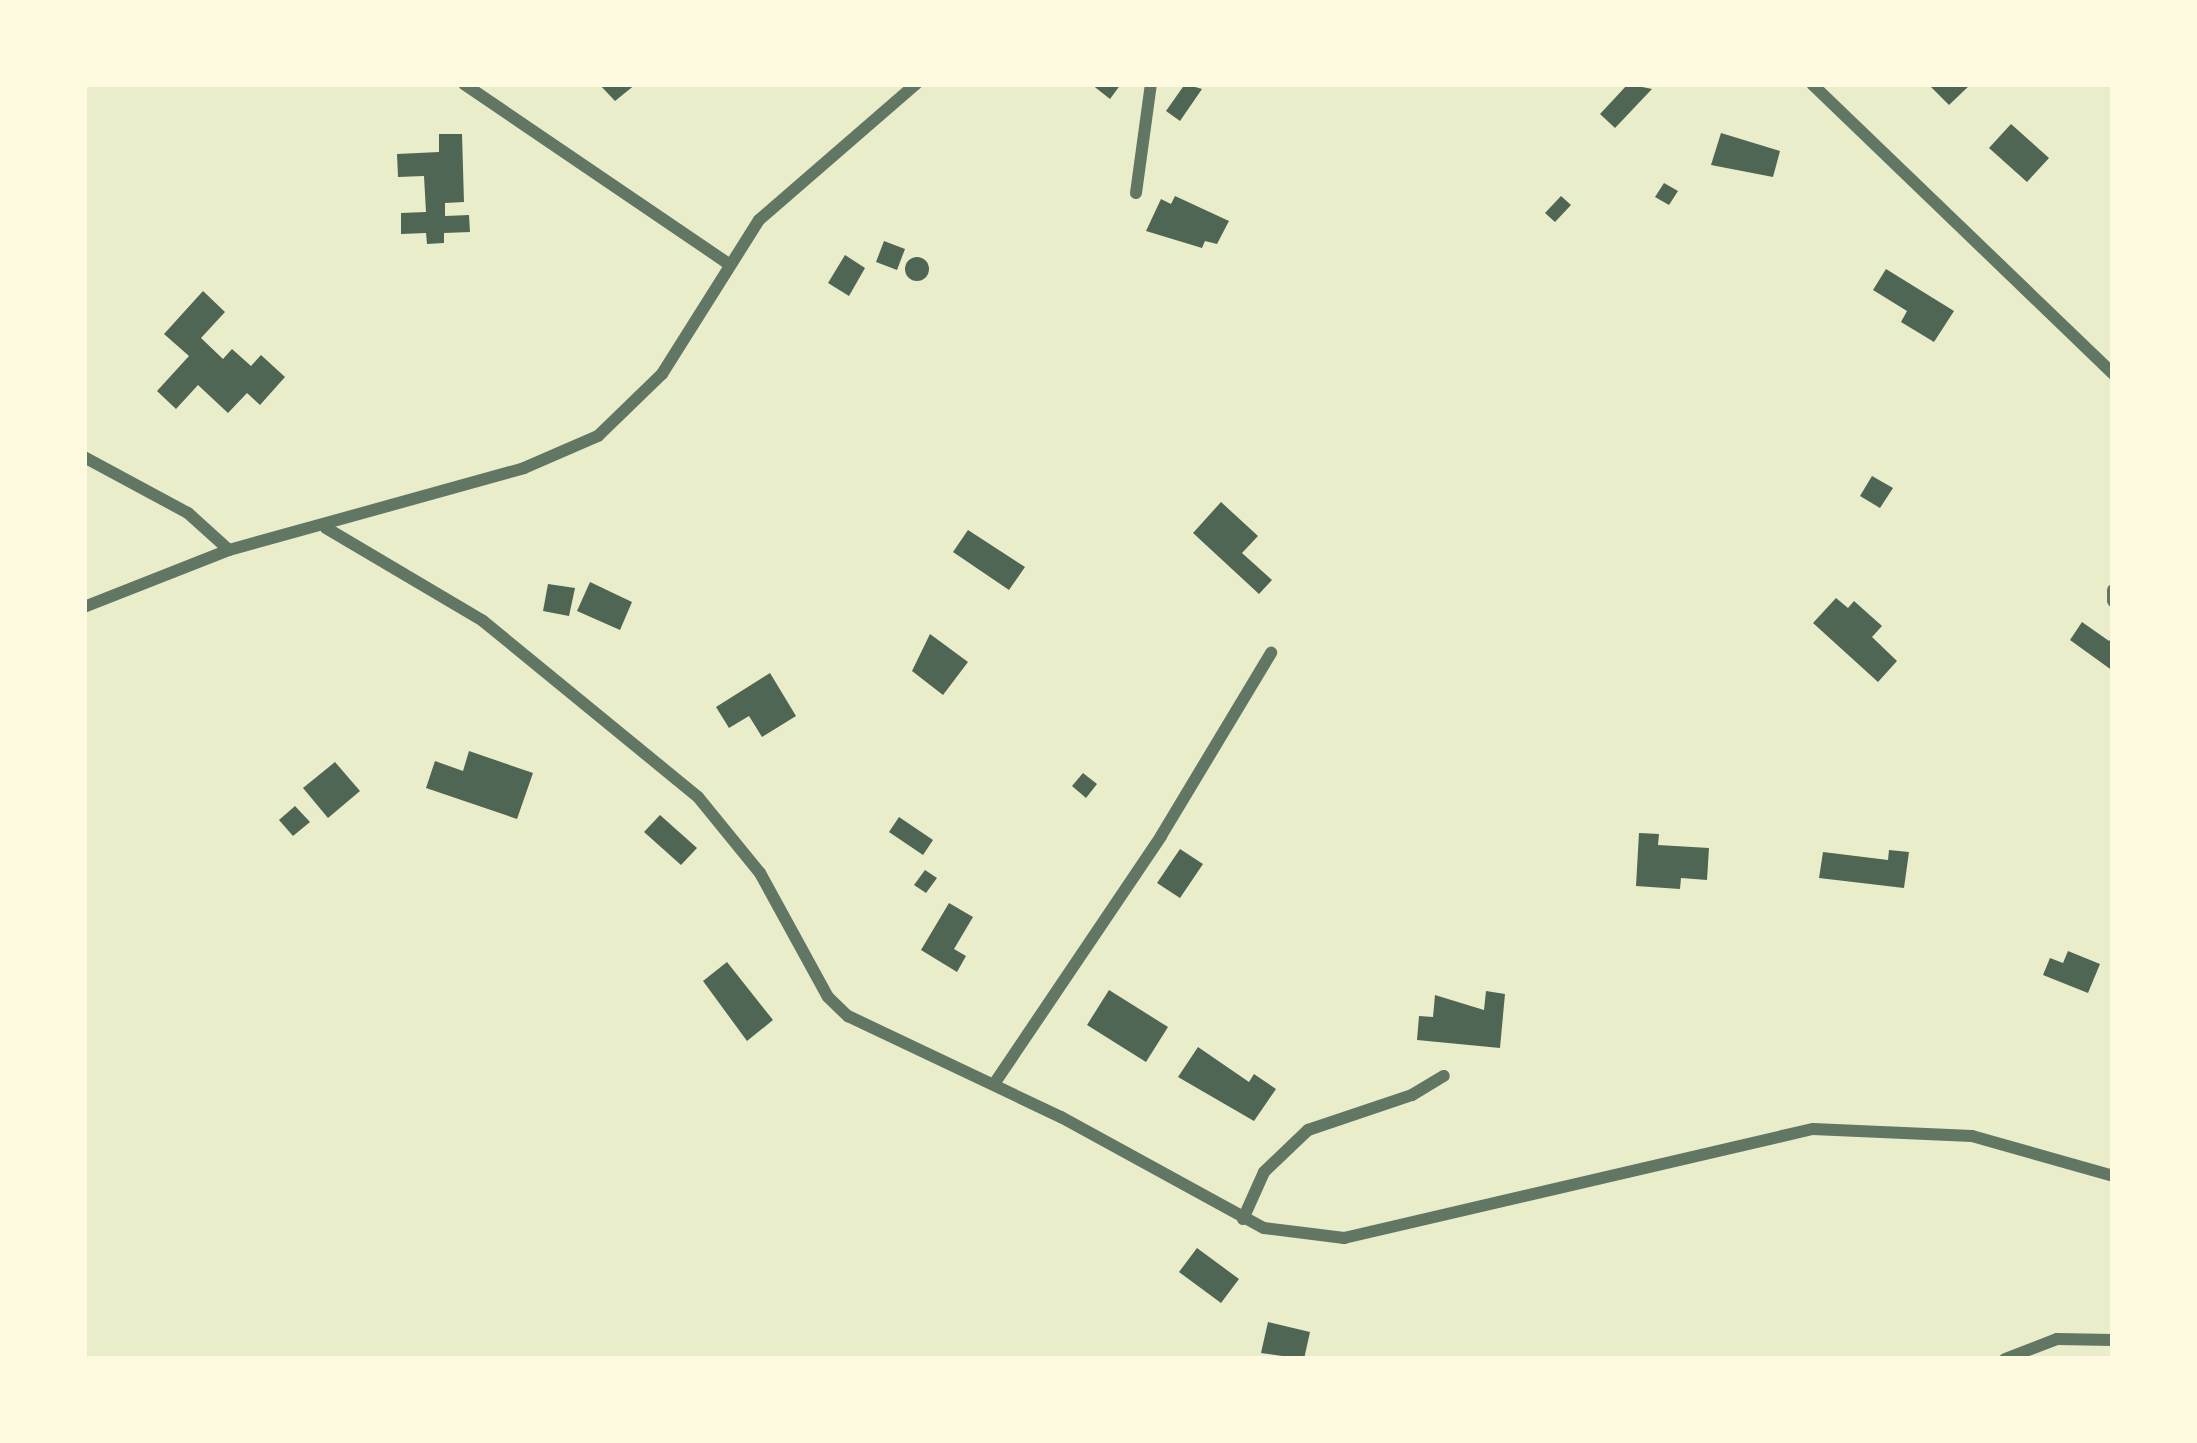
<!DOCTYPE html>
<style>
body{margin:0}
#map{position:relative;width:2197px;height:1443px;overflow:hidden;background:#e9edc9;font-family:"PT Sans Narrow",sans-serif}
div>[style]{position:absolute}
.building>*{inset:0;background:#4f6655}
.round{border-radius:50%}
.minor>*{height:12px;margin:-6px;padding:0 6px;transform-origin:6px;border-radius:6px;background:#617663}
span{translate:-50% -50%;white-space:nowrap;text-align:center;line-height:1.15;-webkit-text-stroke:12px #fefae0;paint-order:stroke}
.frame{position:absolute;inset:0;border:87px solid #fefae0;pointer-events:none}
</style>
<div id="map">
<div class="building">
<div style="clip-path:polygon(599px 84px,636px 84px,615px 101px)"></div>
<div style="clip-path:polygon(1091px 84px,1121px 84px,1110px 99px)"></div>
<div style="clip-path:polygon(1185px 84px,1202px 89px,1180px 121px,1166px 111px)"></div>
<div style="clip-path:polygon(1628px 84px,1652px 89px,1615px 128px,1600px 114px)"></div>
<div style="clip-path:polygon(1928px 84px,1971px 84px,1949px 105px)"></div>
<div style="clip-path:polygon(2011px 124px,2049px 158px,2027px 182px,1989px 148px)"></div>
<div style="clip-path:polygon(1721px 133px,1780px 151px,1773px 177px,1711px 165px)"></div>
<div style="clip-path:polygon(439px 134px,462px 134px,464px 202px,445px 203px,445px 216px,469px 215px,470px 232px,444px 233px,444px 243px,427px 244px,426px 233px,401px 234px,401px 213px,426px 212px,424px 176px,398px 177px,397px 154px,439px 152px)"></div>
<div style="clip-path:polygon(1664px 183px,1678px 191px,1669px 205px,1655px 197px)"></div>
<div style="clip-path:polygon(1175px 196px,1229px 221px,1217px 244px,1205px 241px,1202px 248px,1146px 231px,1161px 199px,1171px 204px)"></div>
<div style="clip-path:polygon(1561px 196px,1571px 205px,1555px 222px,1545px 213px)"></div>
<div style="clip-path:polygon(884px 241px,905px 249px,897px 270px,876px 262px)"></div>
<div style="clip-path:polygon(845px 255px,865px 268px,849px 296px,828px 283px)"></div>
<div class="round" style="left:905px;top:257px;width:24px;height:24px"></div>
<div style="clip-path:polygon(1886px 269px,1954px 311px,1934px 342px,1901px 322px,1907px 311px,1873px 290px)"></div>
<div style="clip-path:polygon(203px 291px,225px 312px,201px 338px,223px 359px,232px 349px,251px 366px,261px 355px,285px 377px,260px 405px,247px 393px,228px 413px,198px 385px,176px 409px,157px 391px,189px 356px,164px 334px)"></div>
<div style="clip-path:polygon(1872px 476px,1893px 488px,1880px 508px,1860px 496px)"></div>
<div style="clip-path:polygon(1221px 502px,1258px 536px,1242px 553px,1272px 580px,1259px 594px,1193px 533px)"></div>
<div style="clip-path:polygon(968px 530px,1025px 567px,1009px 590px,953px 552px)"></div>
<div style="clip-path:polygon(590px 582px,632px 602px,620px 630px,577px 611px)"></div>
<div style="clip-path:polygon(548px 584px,575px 588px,569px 616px,543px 611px)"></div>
<div style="clip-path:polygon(1836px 598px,1848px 608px,1854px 601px,1882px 626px,1872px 637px,1897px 661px,1878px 682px,1813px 623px)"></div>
<div style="clip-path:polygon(2082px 622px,2109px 641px,2113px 636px,2113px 671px,2070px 640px)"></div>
<div style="clip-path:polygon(930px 634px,968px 662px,943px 695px,912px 671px)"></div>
<div style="clip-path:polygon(770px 673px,796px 716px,762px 737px,749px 716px,729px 728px,716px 707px)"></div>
<div style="clip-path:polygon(469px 751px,533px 773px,517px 819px,426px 788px,435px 761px,463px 771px)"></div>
<div style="clip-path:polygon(335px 762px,360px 791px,328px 818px,303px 788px)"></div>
<div style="clip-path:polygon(1083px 773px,1097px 784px,1086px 798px,1072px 786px)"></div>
<div style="clip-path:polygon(295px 806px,310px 822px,293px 836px,279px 820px)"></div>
<div style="clip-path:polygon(660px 815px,697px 848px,681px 865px,644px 832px)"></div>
<div style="clip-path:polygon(899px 817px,933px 840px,923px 855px,889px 832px)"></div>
<div style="clip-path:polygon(1639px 833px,1659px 834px,1658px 845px,1709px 848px,1707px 880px,1681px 878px,1680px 889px,1636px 886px)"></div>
<div style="clip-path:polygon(1180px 849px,1203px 864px,1180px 898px,1157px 883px)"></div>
<div style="clip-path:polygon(1889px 850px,1909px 852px,1904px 888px,1819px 878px,1823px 852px,1888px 860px)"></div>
<div style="clip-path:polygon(925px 870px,937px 878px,926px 893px,914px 885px)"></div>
<div style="clip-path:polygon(949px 903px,973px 917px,954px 949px,966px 956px,957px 972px,921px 950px)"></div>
<div style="clip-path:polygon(2068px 951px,2100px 964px,2088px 993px,2043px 975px,2050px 958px,2063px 963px)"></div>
<div style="clip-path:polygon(727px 962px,773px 1020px,747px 1041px,703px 981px)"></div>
<div style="clip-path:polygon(1109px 990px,1168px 1027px,1146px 1062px,1087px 1025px)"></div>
<div style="clip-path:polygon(1486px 991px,1505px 994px,1500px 1048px,1417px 1040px,1419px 1016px,1433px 1017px,1435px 995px,1484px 1010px)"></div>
<div style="clip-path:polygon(1198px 1047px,1249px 1082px,1254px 1074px,1276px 1089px,1254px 1121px,1178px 1077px)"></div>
<div style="clip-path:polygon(1197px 1248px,1239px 1279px,1221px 1303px,1179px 1272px)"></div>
<div style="clip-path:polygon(1268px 1322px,1310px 1332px,1304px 1359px,1261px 1353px)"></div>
</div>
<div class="minor">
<div style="left:464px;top:84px;width:317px;rotate:34.2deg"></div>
<div style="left:1812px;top:84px;width:418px;rotate:43.9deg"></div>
<div style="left:1136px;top:193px;width:110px;rotate:-82.2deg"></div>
<div style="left:84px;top:457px;width:118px;rotate:28.3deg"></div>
<div style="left:188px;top:513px;width:55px;rotate:42.1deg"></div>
<div style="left:326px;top:528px;width:182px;rotate:30.6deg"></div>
<div style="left:483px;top:621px;width:278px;rotate:39.3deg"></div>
<div style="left:698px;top:797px;width:98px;rotate:50.8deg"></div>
<div style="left:760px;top:873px;width:141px;rotate:61.3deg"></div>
<div style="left:828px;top:997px;width:28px;rotate:44deg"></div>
<div style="left:848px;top:1016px;width:236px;rotate:25.4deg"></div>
<div style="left:1061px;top:1117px;width:231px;rotate:28.7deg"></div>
<div style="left:1264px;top:1228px;width:81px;rotate:7.1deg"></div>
<div style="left:1344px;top:1238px;width:481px;rotate:-13.1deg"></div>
<div style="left:1813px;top:1129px;width:159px;rotate:2.5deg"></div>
<div style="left:1972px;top:1136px;width:147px;rotate:15.8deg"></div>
<div style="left:2113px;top:590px;width:11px;rotate:90deg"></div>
<div style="left:84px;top:607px;width:156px;rotate:-21.5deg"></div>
<div style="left:229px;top:550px;width:306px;rotate:-15.5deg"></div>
<div style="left:524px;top:468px;width:81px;rotate:-23.4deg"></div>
<div style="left:598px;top:436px;width:89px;rotate:-44.1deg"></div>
<div style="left:662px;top:374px;width:182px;rotate:-57.8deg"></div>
<div style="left:759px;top:220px;width:208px;rotate:-40.9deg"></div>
<div style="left:994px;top:1084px;width:299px;rotate:-56deg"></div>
<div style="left:1161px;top:836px;width:214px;rotate:-59deg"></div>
<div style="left:1243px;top:1219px;width:51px;rotate:-65.9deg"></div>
<div style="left:1264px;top:1172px;width:61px;rotate:-43.7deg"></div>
<div style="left:1308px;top:1130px;width:110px;rotate:-18.6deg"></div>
<div style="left:1412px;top:1095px;width:37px;rotate:-31deg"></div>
<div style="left:2005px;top:1359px;width:56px;rotate:-21deg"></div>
<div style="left:2057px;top:1339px;width:56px;rotate:1deg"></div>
</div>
<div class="frame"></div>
</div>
